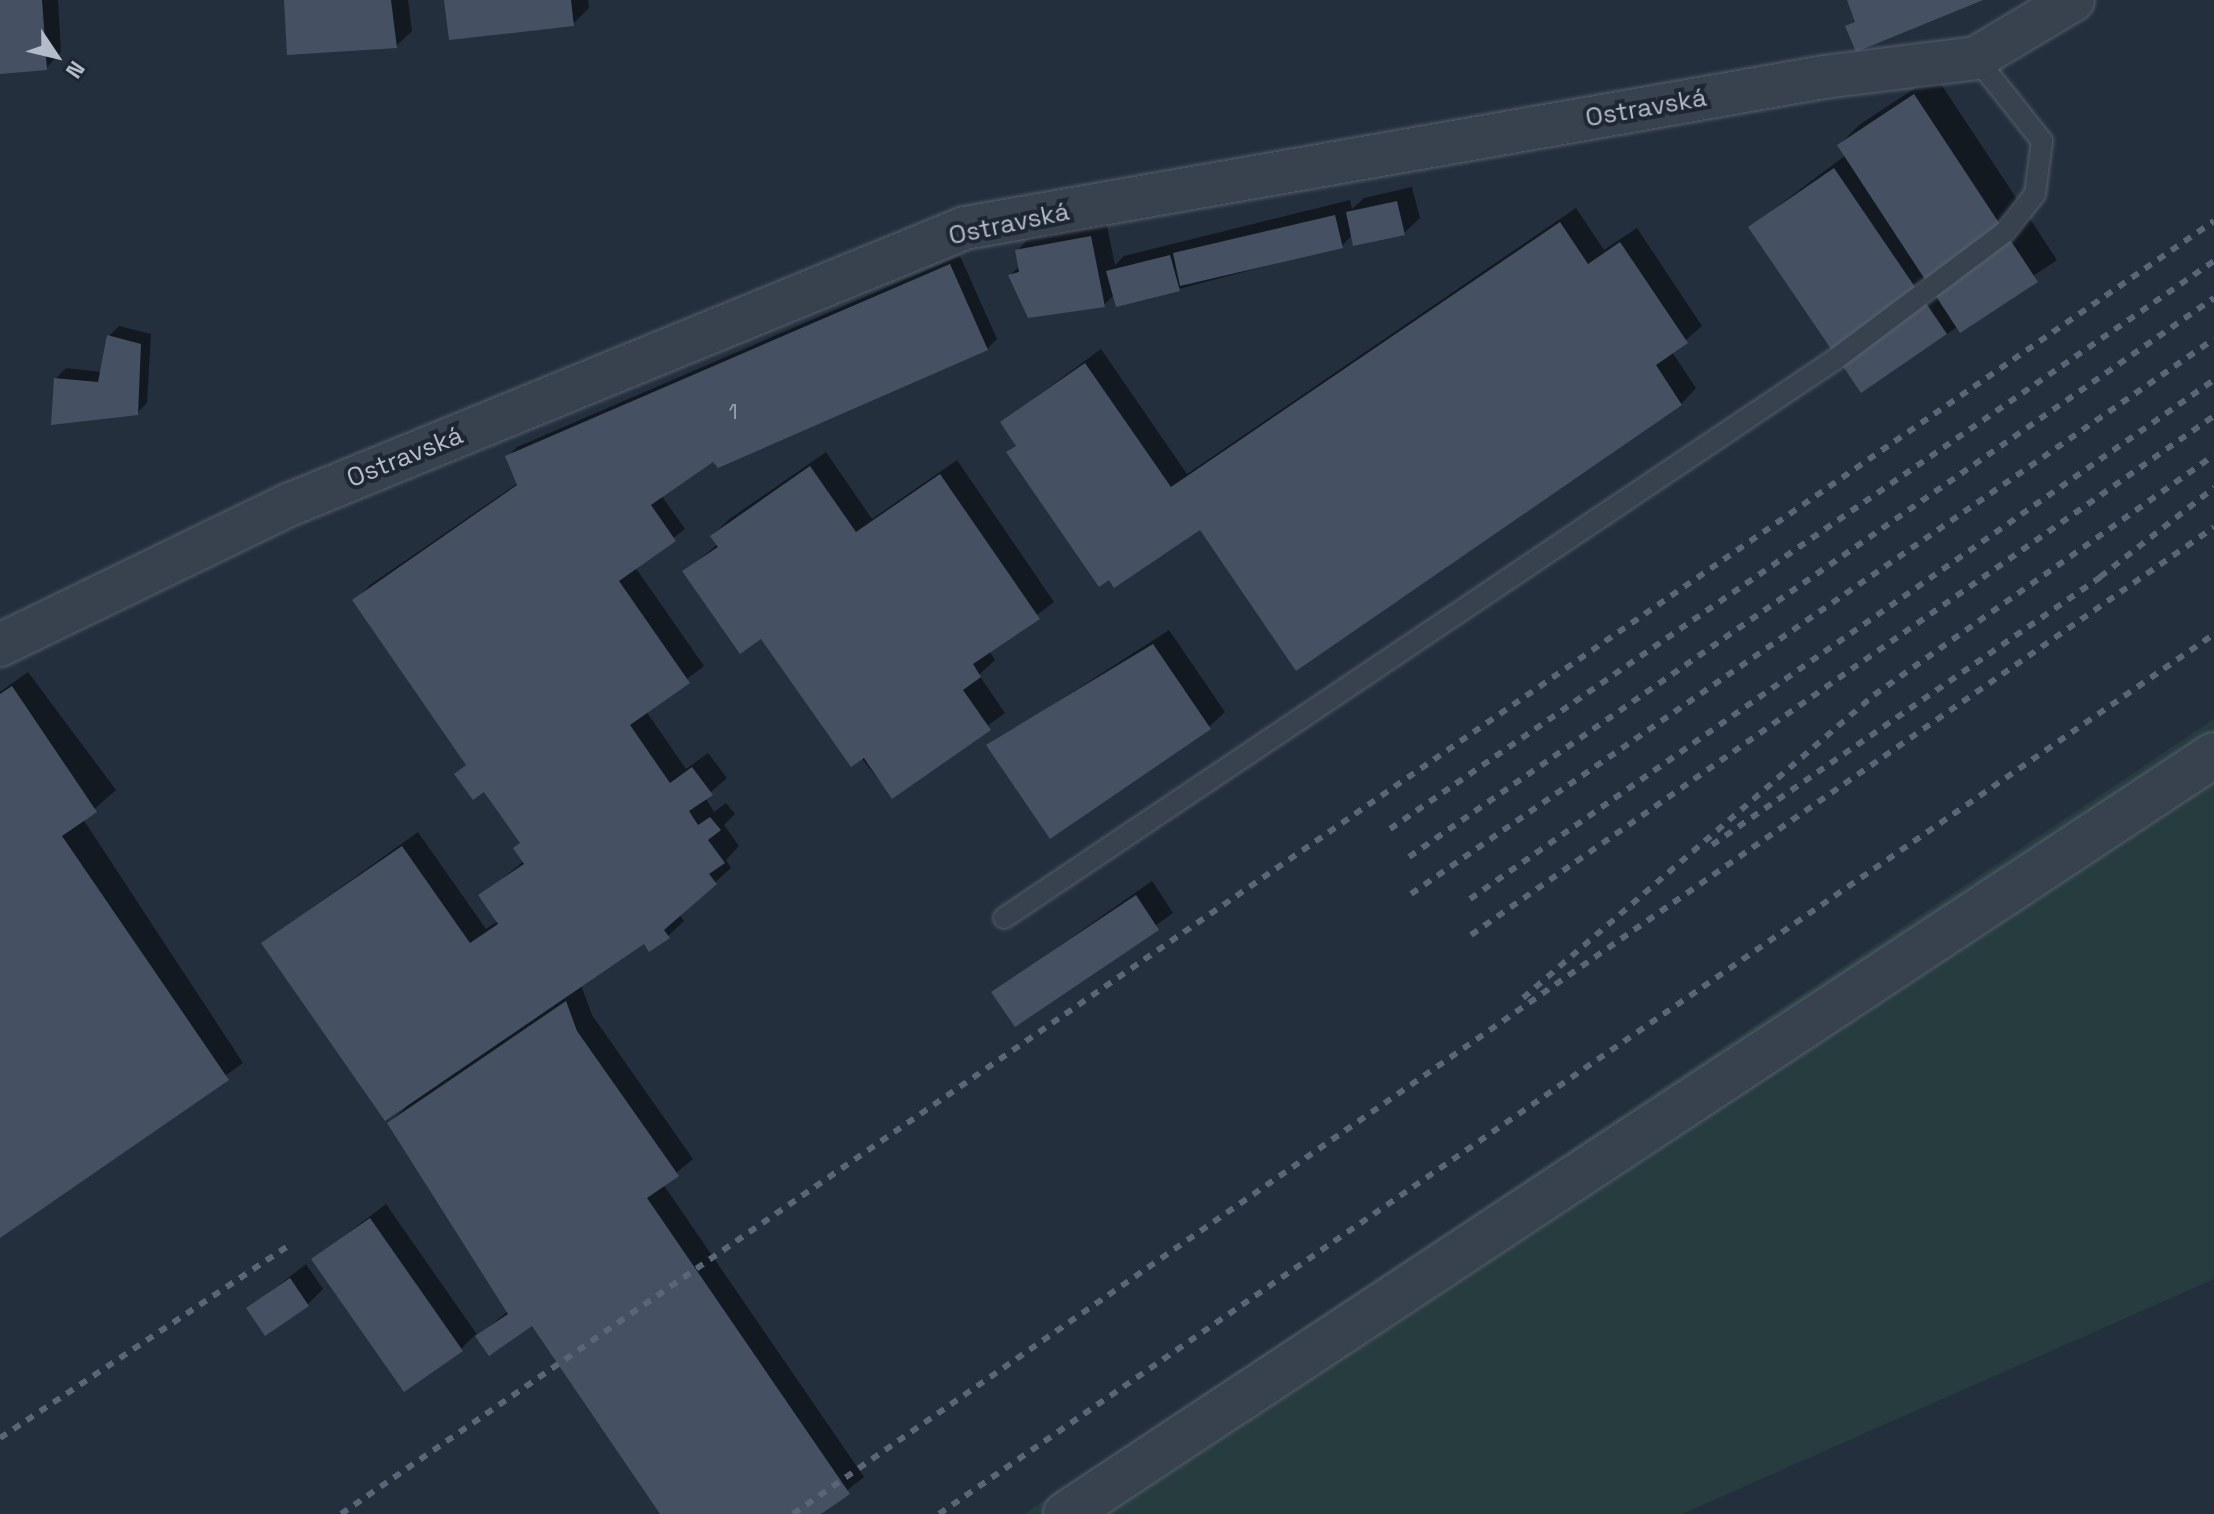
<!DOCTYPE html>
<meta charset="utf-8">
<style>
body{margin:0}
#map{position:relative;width:2214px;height:1514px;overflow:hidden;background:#242f3e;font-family:"Space Grotesk",sans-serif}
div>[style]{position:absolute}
.green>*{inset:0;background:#263c3f}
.shadow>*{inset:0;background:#0007}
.building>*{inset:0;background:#455162}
.roads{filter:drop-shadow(0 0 2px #565f6c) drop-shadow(0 0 2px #565f6c)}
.service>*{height:20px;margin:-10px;padding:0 10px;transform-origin:10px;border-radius:10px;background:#38414e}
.minor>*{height:42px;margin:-21px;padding:0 21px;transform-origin:21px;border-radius:21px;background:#38414e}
.tertiary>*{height:44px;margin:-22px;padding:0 22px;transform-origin:22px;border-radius:22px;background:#38414e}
.rail>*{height:6px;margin-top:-3px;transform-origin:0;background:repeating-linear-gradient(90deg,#5a6575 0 8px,transparent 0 16px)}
span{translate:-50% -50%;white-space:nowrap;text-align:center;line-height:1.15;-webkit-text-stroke:8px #1d2633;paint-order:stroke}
.number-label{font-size:22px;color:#98a1af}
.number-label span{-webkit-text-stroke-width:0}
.street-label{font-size:26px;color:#b4bcc9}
.north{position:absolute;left:16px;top:16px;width:80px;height:80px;-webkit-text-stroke:6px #1d2633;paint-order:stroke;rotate:125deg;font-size:22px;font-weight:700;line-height:32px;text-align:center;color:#b4bcc9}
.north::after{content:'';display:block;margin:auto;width:28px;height:36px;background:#b4bcc9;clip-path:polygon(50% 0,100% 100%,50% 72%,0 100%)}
</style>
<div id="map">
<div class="green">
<div style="clip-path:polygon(2214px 719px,2214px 1279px,1682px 1514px,1024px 1514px)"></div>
</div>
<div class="shadow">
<div style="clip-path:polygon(0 0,58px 0,61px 52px,46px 68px,0 72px)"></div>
<div style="clip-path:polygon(286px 0,408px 0,412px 31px,396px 46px)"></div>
<div style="clip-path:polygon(446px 0,588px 0,589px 8px,573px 24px)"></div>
<div style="clip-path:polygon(1935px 75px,2057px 260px,1862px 391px,1750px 227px,1846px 155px,1839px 145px,1859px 125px)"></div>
<div style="clip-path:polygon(1412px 187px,1420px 218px,1404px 233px,1353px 234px,1342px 246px,1179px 289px,1115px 294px,1104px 305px,1010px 275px,1020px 266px,1017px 251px,1032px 235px,1106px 221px,1115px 265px,1124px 256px,1350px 200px,1352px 209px,1364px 198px)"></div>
<div style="clip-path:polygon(1576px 208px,1604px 250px,1637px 228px,1702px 326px,1672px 352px,1696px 388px,1681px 404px,1200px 527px,1009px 453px,1017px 444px,1002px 422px,1101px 349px,1187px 474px)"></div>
<div style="clip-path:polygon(960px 256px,997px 339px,987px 349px,714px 460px,661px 495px,685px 529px,635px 567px,704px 666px,646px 711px,686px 769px,708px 753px,727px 778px,705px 797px,714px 812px,726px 803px,735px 814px,724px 825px,739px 846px,726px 860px,731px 868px,679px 914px,684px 921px,668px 936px,644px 941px,581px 985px,592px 1015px,693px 1159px,663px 1184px,864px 1477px,817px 1514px,663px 1514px,532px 1323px,489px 1353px,476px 1334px,461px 1349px,314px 1259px,386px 1204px,478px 1336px,508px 1311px,389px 1123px,405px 1108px,263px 943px,418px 832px,486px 929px,498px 921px,481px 896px,524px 861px,522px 842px,485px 790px,457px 774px,467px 764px,355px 600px,370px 585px,518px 483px,507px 457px,517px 447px)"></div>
<div style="clip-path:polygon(119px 326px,151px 334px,147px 403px,137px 413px,56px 378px,66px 368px,102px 372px,109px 336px)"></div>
<div style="clip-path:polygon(826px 452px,872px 519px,957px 460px,1054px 602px,989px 651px,995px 660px,979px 675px,1005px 713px,892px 796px,762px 636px,685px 571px,718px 544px,712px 536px,728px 520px)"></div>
<div style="clip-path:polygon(1169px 630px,1225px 712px,1209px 727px,989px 746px)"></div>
<div style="clip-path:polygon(28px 672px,116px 790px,83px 819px,243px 1063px,0 1236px,0 692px)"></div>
<div style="clip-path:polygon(1152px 881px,1173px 913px,1016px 1025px,994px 992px)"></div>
<div style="clip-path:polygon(306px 1264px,323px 1289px,308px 1304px,249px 1308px)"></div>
</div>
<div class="building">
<div style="clip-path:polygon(0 0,42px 0,47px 70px,0 74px)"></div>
<div style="clip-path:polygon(284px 0,391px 0,397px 48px,287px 55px)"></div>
<div style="clip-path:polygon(444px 0,571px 0,574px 26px,449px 40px)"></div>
<div style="clip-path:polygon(1847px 0,1983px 0,1856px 52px,1845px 26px,1855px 22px)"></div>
<div style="clip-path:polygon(1914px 94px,2038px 282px,1960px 333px,1837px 145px)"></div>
<div style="clip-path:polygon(1834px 168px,1947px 334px,1861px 393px,1748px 227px)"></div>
<div style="clip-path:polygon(1397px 201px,1405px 235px,1353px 246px,1346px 212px)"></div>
<div style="clip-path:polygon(1335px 215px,1343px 248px,1180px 286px,1173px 253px)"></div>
<div style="clip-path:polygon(1560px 222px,1588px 264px,1620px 242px,1688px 343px,1656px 365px,1682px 405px,1296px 671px,1200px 530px,1114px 588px,1109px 580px,1099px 587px,1006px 452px,1016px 446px,1000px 422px,1085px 363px,1171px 487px)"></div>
<div style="clip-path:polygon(1091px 236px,1105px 307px,1028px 318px,1008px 275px,1019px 272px,1015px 250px)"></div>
<div style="clip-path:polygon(1170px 255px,1180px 291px,1116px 307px,1106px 271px)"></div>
<div style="clip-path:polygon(950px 264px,988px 350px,718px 468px,713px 462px,651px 505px,676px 541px,619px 581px,690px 683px,630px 725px,670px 783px,692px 767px,713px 795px,689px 811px,698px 825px,710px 817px,721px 830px,708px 840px,725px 863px,709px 874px,717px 884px,664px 930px,670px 938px,649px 952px,644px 944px,385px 1121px,261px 943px,402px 846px,470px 943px,498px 924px,478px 895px,524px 864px,513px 848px,520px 843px,484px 792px,473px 800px,454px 774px,466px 765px,352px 600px,517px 485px,505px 456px)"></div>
<div style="clip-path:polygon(107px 335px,141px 344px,138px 415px,51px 425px,54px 378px,98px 382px)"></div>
<div style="clip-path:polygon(810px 466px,856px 532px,940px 474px,1040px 619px,973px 664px,981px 677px,963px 690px,991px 730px,892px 799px,864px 758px,851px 767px,761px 639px,740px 654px,682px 571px,718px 547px,710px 536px)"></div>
<div style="clip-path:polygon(1153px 644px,1211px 729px,1050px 839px,986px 745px)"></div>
<div style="clip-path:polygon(12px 686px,97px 812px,62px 836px,229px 1080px,0 1238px,0 694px)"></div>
<div style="clip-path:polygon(1136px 895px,1159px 930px,1015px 1027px,991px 992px)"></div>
<div style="clip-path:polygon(566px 1001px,577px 1031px,679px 1176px,647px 1198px,850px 1494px,821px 1514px,660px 1514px,532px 1326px,489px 1356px,475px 1336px,508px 1314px,387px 1123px)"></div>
<div style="clip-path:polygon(370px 1218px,463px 1351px,404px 1392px,311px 1259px)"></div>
<div style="clip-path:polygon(290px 1278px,309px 1306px,265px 1336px,246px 1308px)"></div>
</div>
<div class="roads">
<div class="service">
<div style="left:1004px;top:918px;width:1004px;rotate:-33.91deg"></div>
<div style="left:1837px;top:358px;width:210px;rotate:-36.9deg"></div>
<div style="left:2005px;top:232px;width:48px;rotate:-51.7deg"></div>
<div style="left:2035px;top:194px;width:53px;rotate:-82.5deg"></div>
<div style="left:2042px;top:141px;width:106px;rotate:-128.5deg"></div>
</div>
<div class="minor">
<div style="left:0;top:645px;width:323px;rotate:-25.9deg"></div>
<div style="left:291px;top:504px;width:728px;rotate:-22.27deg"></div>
<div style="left:965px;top:228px;width:872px;rotate:-9.97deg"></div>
<div style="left:1824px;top:77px;width:153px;rotate:-7.1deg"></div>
<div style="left:1976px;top:58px;width:113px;rotate:-30.9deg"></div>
</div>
<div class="tertiary">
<div style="left:1066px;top:1514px;width:1376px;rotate:-33.47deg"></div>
</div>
</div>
<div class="rail">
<div style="left:1390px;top:829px;width:1001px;rotate:-34.58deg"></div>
<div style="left:1712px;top:845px;width:472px;rotate:-34.6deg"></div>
<div style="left:2100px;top:577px;width:145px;rotate:-38deg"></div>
<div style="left:1409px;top:857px;width:980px;rotate:-34.78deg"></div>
<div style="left:1411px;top:894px;width:976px;rotate:-34.65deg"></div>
<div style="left:1470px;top:899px;width:907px;rotate:-34.9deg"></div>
<div style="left:1471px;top:935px;width:906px;rotate:-34.94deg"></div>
<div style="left:1523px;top:998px;width:464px;rotate:-40.8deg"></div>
<div style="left:1874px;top:695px;width:416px;rotate:-35.2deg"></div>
<div style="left:0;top:1438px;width:348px;rotate:-33.7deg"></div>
<div style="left:341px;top:1514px;width:2276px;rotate:-34.62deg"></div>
<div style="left:793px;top:1514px;width:1730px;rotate:-34.78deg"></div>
<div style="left:939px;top:1514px;width:1549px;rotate:-34.61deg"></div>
</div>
<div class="number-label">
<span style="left:733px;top:412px">1</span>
</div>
<div class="street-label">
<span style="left:1646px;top:108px;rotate:-10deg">Ostravská</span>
<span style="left:1009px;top:224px;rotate:-12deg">Ostravská</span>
<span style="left:405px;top:457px;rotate:-22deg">Ostravská</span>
</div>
<div class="north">N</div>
</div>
